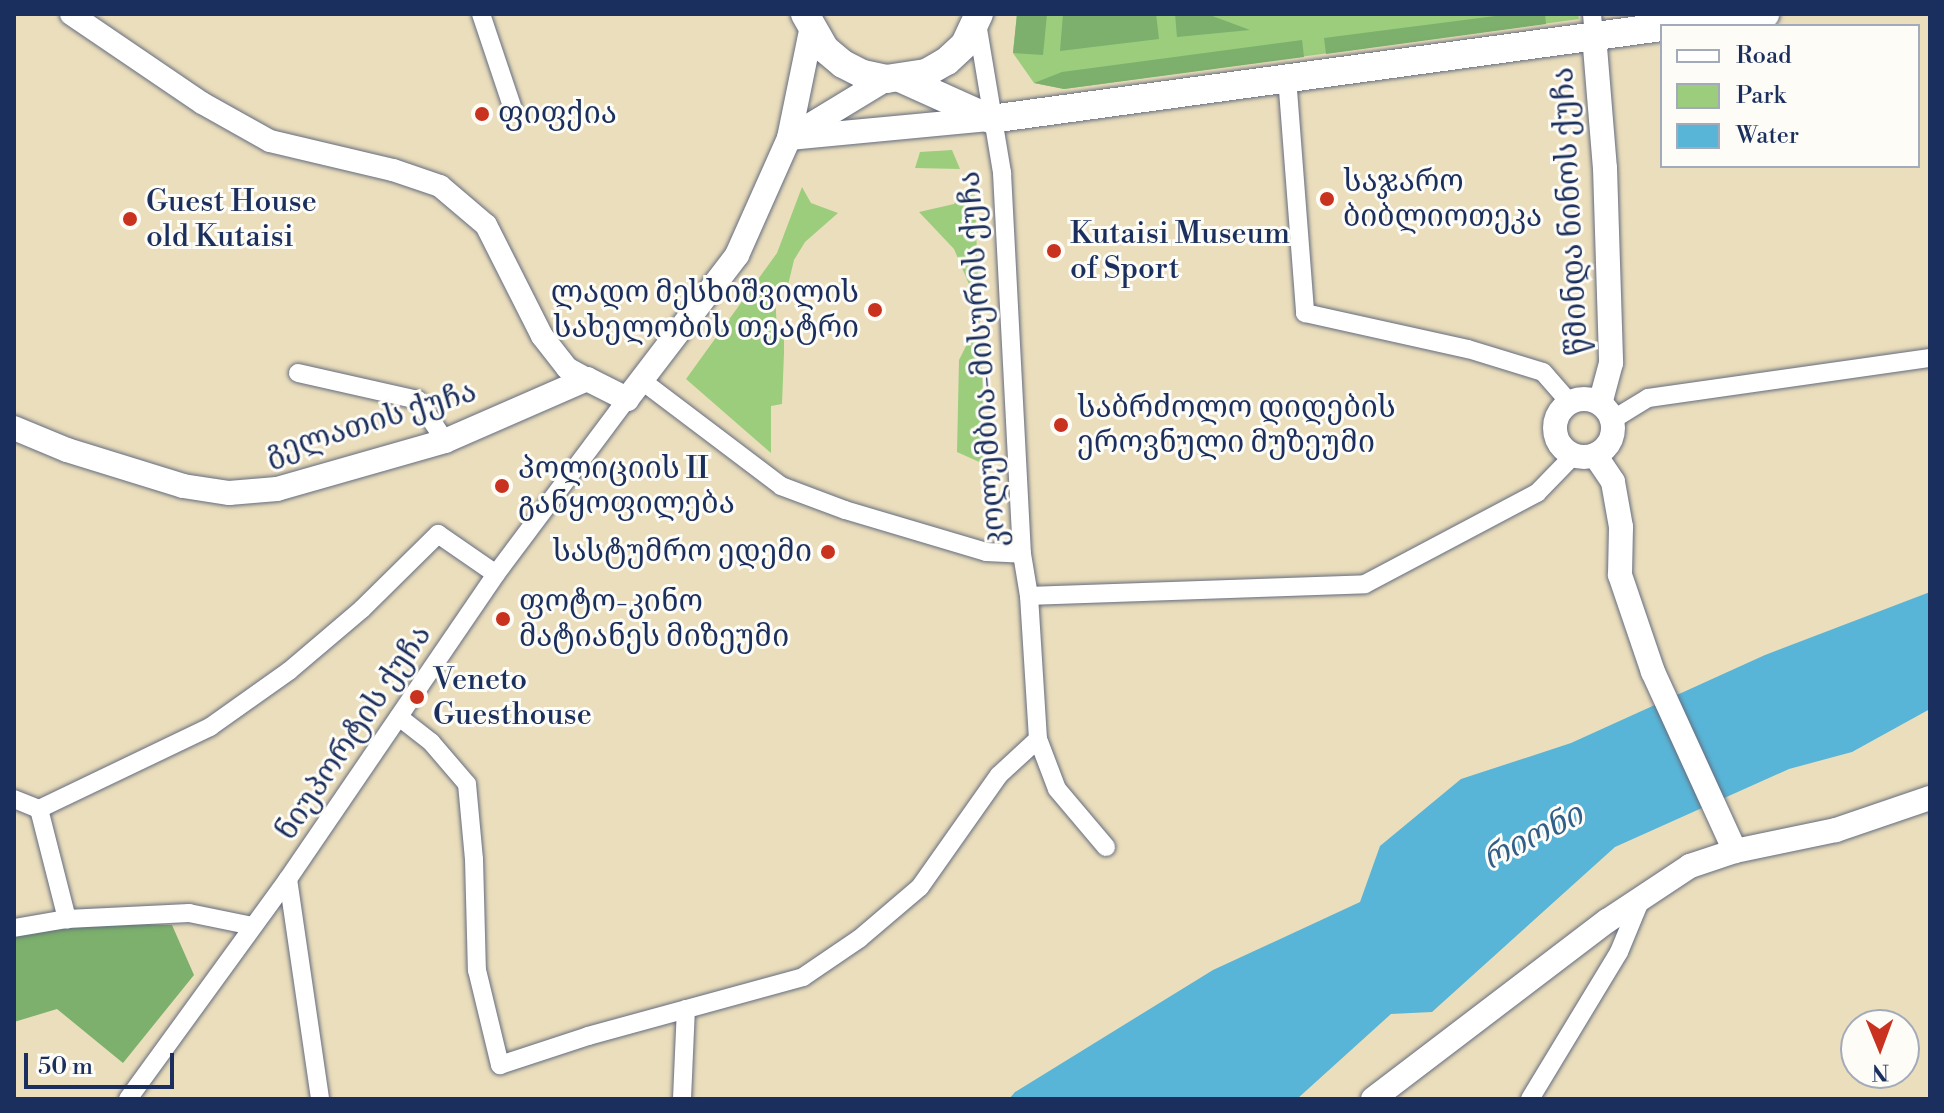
<!DOCTYPE html>
<meta charset="utf-8">
<style>
body{margin:0}
#map{position:relative;width:1944px;height:1113px;overflow:hidden;background:#ebdebc;font-family:"Libre Bodoni","Noto Serif Georgian",serif}
div>[style]{position:absolute}
.green>*{inset:0;background:#9bcd7d}
.forest>*{inset:0;background:#7cb06c}
.water>*{inset:0;background:#59b5d7}
.roads{filter:drop-shadow(0 0 2px #646c7f) drop-shadow(0 0 2px #646c7f)}
.minor>*{height:18px;margin:-9px;padding:0 9px;transform-origin:9px;border-radius:9px;background:#fff}
.tertiary>*{height:22px;margin:-11px;padding:0 11px;transform-origin:11px;border-radius:11px;background:#fff}
.secondary>*{height:24px;margin:-12px;padding:0 12px;transform-origin:12px;border-radius:12px;background:#fff}
.secondary>.ring{margin:-12px;padding:0;box-sizing:content-box;background:none;border:24px solid #fff;border-radius:50%}
.primary>*{height:28px;margin:-14px;padding:0 14px;transform-origin:14px;border-radius:14px;background:#fff}
.dots>*{width:22px;height:22px;translate:-50% -50%;box-sizing:border-box;border:4px solid #fdfcf7;border-radius:50%}
span{translate:-50% -50%;white-space:nowrap;text-align:center;line-height:1.15;-webkit-text-stroke:6px #fdfcf7;paint-order:stroke}
.poi-label{font-size:30px;color:#1b2f5e}
.left{translate:0 -50%;text-align:left}
.right{translate:-100% -50%;text-align:right}
.street-label{font-size:30px;color:#1b2f5e}
.water-label{font-size:32px;color:#315e88;font-style:italic}
.frame{position:absolute;inset:0;border:16px solid #1b2f5e;pointer-events:none}
.legend{position:absolute;left:1660px;top:24px;width:260px;height:144px;box-sizing:border-box;background:#fdfcf7;border:2px solid #a3aaba;margin:0;padding:10px 14px;list-style:none;font-size:24px;color:#1b2f5e}
.legend li{display:flex;align-items:center;gap:16px;height:40px}
.legend b{width:40px;border:2px solid #a3aaba}
.north{position:absolute;left:1840px;top:1009px;width:80px;height:80px;box-sizing:border-box;background:#fdfcf7;border:2px solid #a3aaba;border-radius:50%;rotate:179deg;font-size:22px;font-weight:700;line-height:32px;text-align:center;color:#1b2f5e}
.north::after{content:'';display:block;margin:auto;width:28px;height:36px;background:#c8321e;clip-path:polygon(50% 0,100% 100%,50% 72%,0 100%)}
.scale{position:absolute;left:24px;top:1053px;width:150px;height:36px;box-sizing:border-box;border:4px solid #1b2f5e;border-top:0;padding-left:10px;font-size:24px;line-height:28px;white-space:nowrap;color:#1b2f5e;-webkit-text-stroke:6px #fdfcf7;paint-order:stroke}
</style>
<div id="map">
<div class="green">
<div style="clip-path:polygon(1017px 14px,1578px 14px,1579px 19px,1064px 89px,1034px 83px,1013px 53px)"></div>
<div style="clip-path:polygon(952px 150px,960px 169px,915px 168px,920px 152px)"></div>
<div style="clip-path:polygon(974px 181px,986px 465px,957px 452px,959px 360px,971px 336px,971px 289px,954px 249px,919px 212px,954px 204px)"></div>
<div style="clip-path:polygon(802px 187px,811px 203px,838px 213px,805px 242px,794px 260px,788px 285px,781px 286px,775px 292px,777px 332px,784px 333px,784px 353px,782px 404px,771px 406px,771px 453px,686px 379px,777px 253px)"></div>
</div>
<div class="forest">
<div style="clip-path:polygon(1017px 14px,1047px 14px,1043px 55px,1013px 53px)"></div>
<div style="clip-path:polygon(1063px 14px,1156px 14px,1159px 39px,1060px 51px)"></div>
<div style="clip-path:polygon(1175px 14px,1207px 14px,1250px 30px,1177px 37px)"></div>
<div style="clip-path:polygon(1511px 14px,1545px 14px,1546px 24px,1326px 54px,1324px 38px)"></div>
<div style="clip-path:polygon(1302px 40px,1304px 57px,1064px 89px,1034px 83px,1062px 72px)"></div>
<div style="clip-path:polygon(106px 923px,172px 925px,194px 975px,123px 1063px,57px 1009px,14px 1022px,14px 935px)"></div>
</div>
<div class="water">
<div style="clip-path:polygon(1930px 592px,1930px 709px,1852px 752px,1789px 769px,1615px 847px,1432px 1012px,1391px 1014px,1297px 1099px,1009px 1099px,1015px 1092px,1213px 970px,1360px 902px,1380px 846px,1461px 779px,1571px 743px,1765px 655px)"></div>
</div>
<div class="roads">
<div class="minor">
<div style="left:481px;top:14px;width:100px;rotate:71.4deg"></div>
<div style="left:1592px;top:14px;width:21px;rotate:85deg"></div>
<div style="left:977px;top:23px;width:152px;rotate:80.5deg"></div>
<div style="left:1002px;top:173px;width:382px;rotate:87deg"></div>
<div style="left:1022px;top:554px;width:43px;rotate:80.5deg"></div>
<div style="left:1287px;top:77px;width:237px;rotate:85.6deg"></div>
<div style="left:1305px;top:313px;width:167px;rotate:12.5deg"></div>
<div style="left:1468px;top:349px;width:78px;rotate:17deg"></div>
<div style="left:1543px;top:372px;width:41px;rotate:48.9deg"></div>
<div style="left:298px;top:373px;width:123px;rotate:12.7deg"></div>
<div style="left:418px;top:400px;width:49px;rotate:56.6deg"></div>
<div style="left:641px;top:380px;width:176px;rotate:37.1deg"></div>
<div style="left:781px;top:486px;width:68px;rotate:20.6deg"></div>
<div style="left:845px;top:510px;width:147px;rotate:16.6deg"></div>
<div style="left:986px;top:552px;width:36px;rotate:3deg"></div>
<div style="left:1612px;top:420px;width:42px;rotate:-31.4deg"></div>
<div style="left:1648px;top:398px;width:285px;rotate:-8.1deg"></div>
<div style="left:399px;top:717px;width:41px;rotate:38deg"></div>
<div style="left:431px;top:742px;width:55px;rotate:49.4deg"></div>
<div style="left:467px;top:784px;width:75px;rotate:84.7deg"></div>
<div style="left:474px;top:859px;width:111px;rotate:88.5deg"></div>
<div style="left:477px;top:970px;width:98px;rotate:76.4deg"></div>
<div style="left:500px;top:1065px;width:93px;rotate:-18.2deg"></div>
<div style="left:588px;top:1036px;width:223px;rotate:-15.3deg"></div>
<div style="left:803px;top:977px;width:68px;rotate:-34.2deg"></div>
<div style="left:859px;top:939px;width:80px;rotate:-40.4deg"></div>
<div style="left:920px;top:887px;width:137px;rotate:-54.8deg"></div>
<div style="left:999px;top:775px;width:53px;rotate:-42.7deg"></div>
<div style="left:1038px;top:739px;width:143px;rotate:-93.6deg"></div>
<div style="left:1029px;top:596px;width:336px;rotate:-2deg"></div>
<div style="left:1365px;top:584px;width:195px;rotate:-27.9deg"></div>
<div style="left:1537px;top:493px;width:53px;rotate:-45.8deg"></div>
<div style="left:1038px;top:739px;width:53px;rotate:69.2deg"></div>
<div style="left:1057px;top:789px;width:76px;rotate:49.8deg"></div>
<div style="left:14px;top:799px;width:27px;rotate:22deg"></div>
<div style="left:39px;top:809px;width:190px;rotate:-25.6deg"></div>
<div style="left:210px;top:727px;width:97px;rotate:-35.3deg"></div>
<div style="left:289px;top:671px;width:96px;rotate:-40.3deg"></div>
<div style="left:362px;top:609px;width:107px;rotate:-44.6deg"></div>
<div style="left:438px;top:534px;width:70px;rotate:34.6deg"></div>
<div style="left:39px;top:809px;width:114px;rotate:75.7deg"></div>
<div style="left:288px;top:879px;width:222px;rotate:81.7deg"></div>
<div style="left:14px;top:928px;width:54px;rotate:-9.6deg"></div>
<div style="left:67px;top:919px;width:122px;rotate:-2.8deg"></div>
<div style="left:189px;top:913px;width:65px;rotate:11.5deg"></div>
<div style="left:128px;top:1099px;width:272px;rotate:-54deg"></div>
<div style="left:288px;top:879px;width:369px;rotate:-55.7deg"></div>
<div style="left:496px;top:574px;width:219px;rotate:-53.2deg"></div>
<div style="left:682px;top:1099px;width:90px;rotate:-87.5deg"></div>
<div style="left:1530px;top:1099px;width:172px;rotate:-58.8deg"></div>
<div style="left:1619px;top:952px;width:57px;rotate:-67.5deg"></div>
</div>
<div class="tertiary">
<div style="left:71px;top:14px;width:158px;rotate:34.2deg"></div>
<div style="left:202px;top:103px;width:78px;rotate:29.2deg"></div>
<div style="left:270px;top:141px;width:126px;rotate:13.3deg"></div>
<div style="left:393px;top:170px;width:50px;rotate:18.8deg"></div>
<div style="left:440px;top:186px;width:60px;rotate:40.3deg"></div>
<div style="left:486px;top:225px;width:124px;rotate:63.2deg"></div>
<div style="left:542px;top:336px;width:41px;rotate:52deg"></div>
<div style="left:567px;top:368px;width:23px;rotate:29deg"></div>
</div>
<div class="secondary">
<div style="left:1594px;top:35px;width:133px;rotate:85.3deg"></div>
<div style="left:1605px;top:168px;width:195px;rotate:88.2deg"></div>
<div style="left:1611px;top:363px;width:42px;rotate:105deg"></div>
<div style="left:794px;top:135px;width:108px;rotate:-31.3deg"></div>
<div style="left:789px;top:138px;width:203px;rotate:-5.4deg"></div>
<div class="ring" style="left:1555px;top:399px;width:34px;height:34px"></div>
<div style="left:14px;top:428px;width:57px;rotate:22.5deg"></div>
<div style="left:67px;top:450px;width:121px;rotate:17.2deg"></div>
<div style="left:183px;top:486px;width:47px;rotate:8.7deg"></div>
<div style="left:229px;top:493px;width:48px;rotate:-4.8deg"></div>
<div style="left:277px;top:489px;width:175px;rotate:-15.9deg"></div>
<div style="left:445px;top:441px;width:155px;rotate:-23.6deg"></div>
<div style="left:587px;top:379px;width:45px;rotate:26.6deg"></div>
<div style="left:627px;top:399px;width:181px;rotate:-52.6deg"></div>
<div style="left:737px;top:255px;width:128px;rotate:-66deg"></div>
<div style="left:789px;top:138px;width:109px;rotate:-78.4deg"></div>
<div style="left:1595px;top:455px;width:32px;rotate:56deg"></div>
<div style="left:1613px;top:482px;width:46px;rotate:79.9deg"></div>
<div style="left:1621px;top:527px;width:48px;rotate:91.2deg"></div>
<div style="left:1620px;top:575px;width:102px;rotate:71.2deg"></div>
<div style="left:1653px;top:672px;width:197px;rotate:65.4deg"></div>
<div style="left:1373px;top:1099px;width:294px;rotate:-37.3deg"></div>
<div style="left:1607px;top:921px;width:100px;rotate:-33.5deg"></div>
<div style="left:1690px;top:866px;width:47px;rotate:-18.4deg"></div>
<div style="left:1735px;top:851px;width:103px;rotate:-11.7deg"></div>
<div style="left:1836px;top:830px;width:99px;rotate:-18.8deg"></div>
</div>
<div class="primary">
<div style="left:805px;top:14px;width:40px;rotate:60.3deg"></div>
<div style="left:825px;top:49px;width:23px;rotate:40deg"></div>
<div style="left:843px;top:64px;width:22px;rotate:27deg"></div>
<div style="left:863px;top:74px;width:24px;rotate:12deg"></div>
<div style="left:886px;top:79px;width:40px;rotate:-8.5deg"></div>
<div style="left:926px;top:73px;width:24px;rotate:-30deg"></div>
<div style="left:947px;top:61px;width:25px;rotate:-43deg"></div>
<div style="left:965px;top:44px;width:33px;rotate:-65deg"></div>
<div style="left:1669px;top:26px;width:97px;rotate:-7.1deg"></div>
<div style="left:902px;top:79px;width:98px;rotate:24.2deg"></div>
<div style="left:991px;top:119px;width:677px;rotate:-7.81deg"></div>
</div>
</div>
<div class="dots">
<div style="left:482px;top:114px;background:#c8321e"></div>
<div style="left:1327px;top:199px;background:#c8321e"></div>
<div style="left:130px;top:219px;background:#c8321e"></div>
<div style="left:1054px;top:251px;background:#c8321e"></div>
<div style="left:875px;top:310px;background:#c8321e"></div>
<div style="left:1061px;top:425px;background:#c8321e"></div>
<div style="left:502px;top:486px;background:#c8321e"></div>
<div style="left:828px;top:552px;background:#c8321e"></div>
<div style="left:503px;top:619px;background:#c8321e"></div>
<div style="left:417px;top:697px;background:#c8321e"></div>
</div>
<div class="poi-label">
<span class="left" style="left:498px;top:114px">ფიფქია</span>
<span class="left" style="left:1343px;top:199px">საჯარო<br>ბიბლიოთეკა</span>
<span class="left" style="left:146px;top:219px">Guest House<br>old Kutaisi</span>
<span class="left" style="left:1070px;top:251px">Kutaisi Museum<br>of Sport</span>
<span class="right" style="left:859px;top:310px">ლადო მესხიშვილის<br>სახელობის თეატრი</span>
<span class="left" style="left:1077px;top:425px">საბრძოლო დიდების<br>ეროვნული მუზეუმი</span>
<span class="left" style="left:518px;top:486px">პოლიციის II<br>განყოფილება</span>
<span class="right" style="left:812px;top:552px">სასტუმრო ედემი</span>
<span class="left" style="left:519px;top:619px">ფოტო-კინო<br>მატიანეს მიზეუმი</span>
<span class="left" style="left:433px;top:697px">Veneto<br>Guesthouse</span>
</div>
<div class="street-label">
<span style="left:1571px;top:211px;rotate:-93deg">წმინდა ნინოს ქუჩა</span>
<span style="left:983px;top:359px;rotate:-94deg">კოლუმბია-მისურის ქუჩა</span>
<span style="left:371px;top:423px;rotate:-17deg">გელათის ქუჩა</span>
<span style="left:354px;top:733px;rotate:-56deg">ნიუპორტის ქუჩა</span>
</div>
<div class="water-label">
<span style="left:1533px;top:837px;rotate:-27deg">რიონი</span>
</div>
<div class="frame"></div>
<ul class="legend">
<li><b style="height:10px;background:#fff"></b>Road</li>
<li><b style="height:22px;background:#9bcd7d"></b>Park</li>
<li><b style="height:22px;background:#59b5d7"></b>Water</li>
</ul>
<div class="north">N</div>
<div class="scale">50 m</div>
</div>
